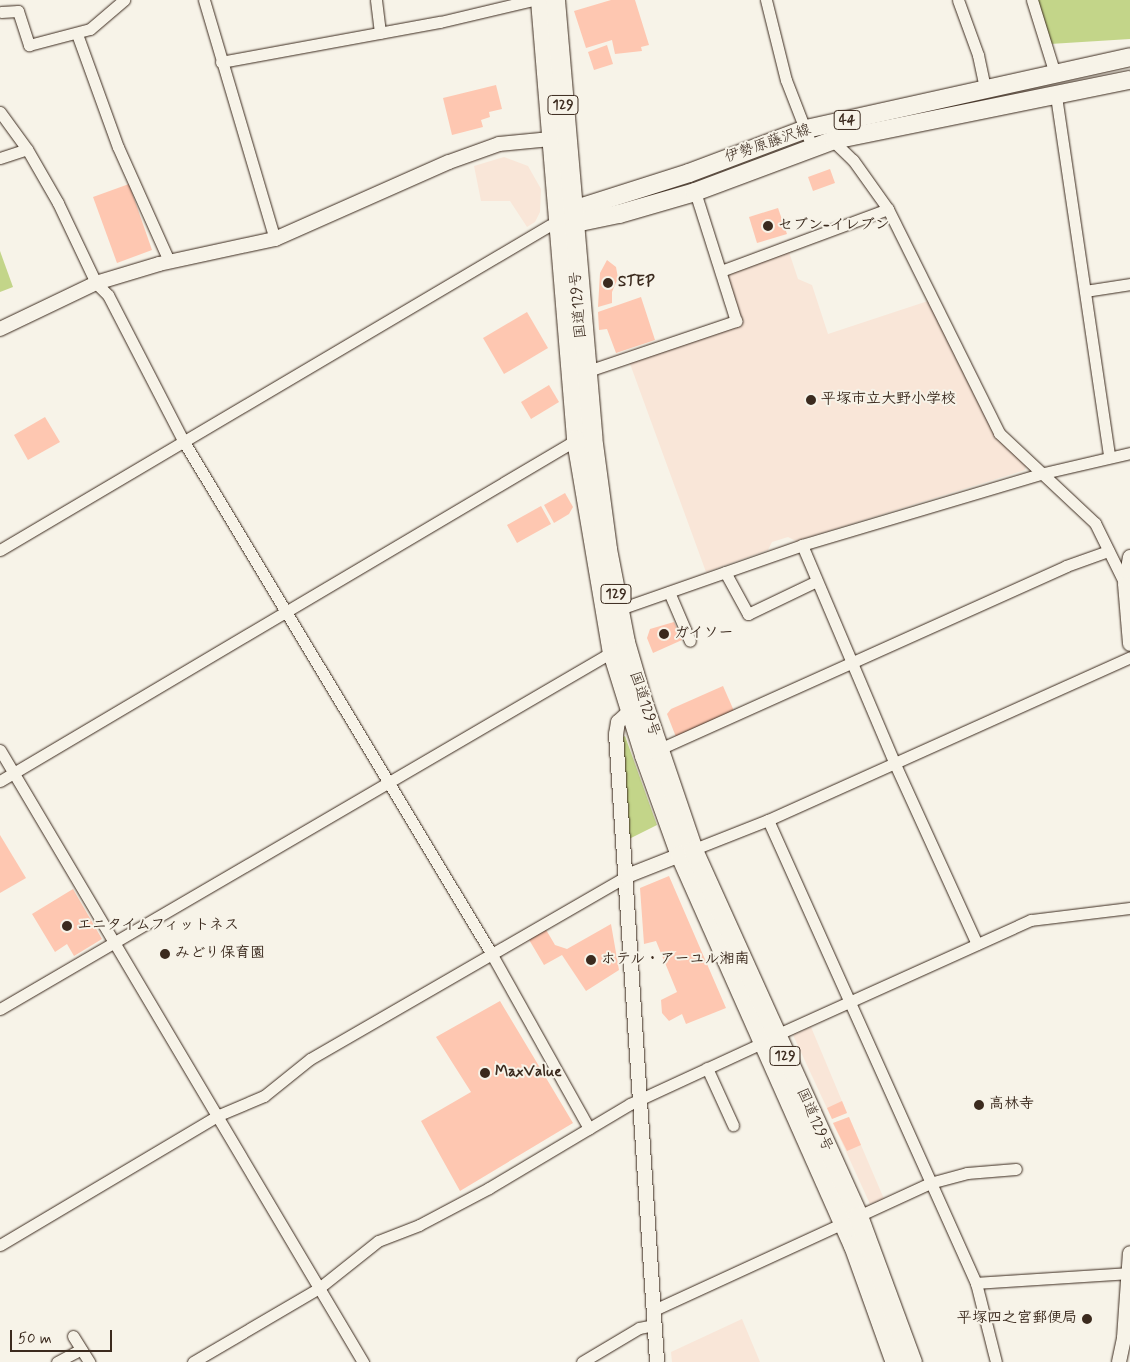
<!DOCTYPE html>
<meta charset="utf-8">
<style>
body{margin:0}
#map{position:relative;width:1130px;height:1362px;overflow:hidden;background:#f7f3e8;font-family:Mynerve,"Klee One",sans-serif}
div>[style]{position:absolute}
.built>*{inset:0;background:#f9e6d8}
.green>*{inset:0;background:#c3d589}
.building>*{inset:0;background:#fec7b1}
.roads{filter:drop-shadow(0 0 1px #3b2a1e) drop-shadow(0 0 1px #3b2a1e)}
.minor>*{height:11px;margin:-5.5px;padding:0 5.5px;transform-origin:5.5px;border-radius:5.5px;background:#f7f3e8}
.tertiary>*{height:14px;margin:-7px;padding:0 7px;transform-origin:7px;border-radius:7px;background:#f7f3e8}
.primary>*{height:18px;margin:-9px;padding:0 9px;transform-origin:9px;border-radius:9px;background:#f7f3e8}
.trunk>*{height:19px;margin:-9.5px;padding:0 9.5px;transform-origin:9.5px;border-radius:9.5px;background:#f7f3e8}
.dots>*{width:14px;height:14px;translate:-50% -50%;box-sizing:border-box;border:2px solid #f7f3e8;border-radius:50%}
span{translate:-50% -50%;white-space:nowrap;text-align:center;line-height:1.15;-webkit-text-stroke:4px #f7f3e8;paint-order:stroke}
.shield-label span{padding:1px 4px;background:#f7f3e8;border:1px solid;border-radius:4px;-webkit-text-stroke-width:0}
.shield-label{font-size:14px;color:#3b2a1e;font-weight:700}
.street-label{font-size:15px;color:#3b2a1e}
.poi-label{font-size:15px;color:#3b2a1e;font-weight:700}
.left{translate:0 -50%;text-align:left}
.right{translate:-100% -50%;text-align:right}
.scale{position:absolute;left:10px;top:1330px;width:102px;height:22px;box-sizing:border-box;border:2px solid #3b2a1e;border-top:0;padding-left:6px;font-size:15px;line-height:18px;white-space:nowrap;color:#3b2a1e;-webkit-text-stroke:4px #f7f3e8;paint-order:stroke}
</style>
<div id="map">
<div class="built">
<div style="clip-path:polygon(504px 157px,528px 166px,541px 189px,540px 212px,535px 222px,527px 227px,510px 201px,481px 201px,474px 166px)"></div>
<div style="clip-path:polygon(789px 252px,798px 279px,812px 285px,828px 334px,934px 299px,997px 439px,1027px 464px,1025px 470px,796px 541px,788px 537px,772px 542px,768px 550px,706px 572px,629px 361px,740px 324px,725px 277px,728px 273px)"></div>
<div style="clip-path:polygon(811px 1027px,847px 1113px,832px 1119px,793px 1035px)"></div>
<div style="clip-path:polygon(849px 1117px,884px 1199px,870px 1204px,833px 1123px)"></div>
<div style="clip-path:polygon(742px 1319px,760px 1362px,672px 1362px,671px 1352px)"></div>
</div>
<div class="green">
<div style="clip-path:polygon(1036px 0,1130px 0,1130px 39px,1050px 44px)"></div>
<div style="clip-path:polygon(0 251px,13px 287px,0 292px)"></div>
<div style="clip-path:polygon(625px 736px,657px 825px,627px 840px,623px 737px)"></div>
</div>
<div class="building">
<div style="clip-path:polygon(611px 0,635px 0,649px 45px,641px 47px,642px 51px,615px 54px,612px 40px,586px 48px,574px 11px)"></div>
<div style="clip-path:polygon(607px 45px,613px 64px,594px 70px,588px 52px)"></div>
<div style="clip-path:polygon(496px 85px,502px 109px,489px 112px,490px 117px,481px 120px,483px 127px,452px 135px,443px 98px)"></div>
<div style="clip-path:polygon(830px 169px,835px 183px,813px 191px,808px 177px)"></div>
<div style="clip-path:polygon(129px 184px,152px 250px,117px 263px,93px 197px)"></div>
<div style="clip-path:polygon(778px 208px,787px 234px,757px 243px,749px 217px)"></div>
<div style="clip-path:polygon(607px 260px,616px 267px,618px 278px,612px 292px,612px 303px,598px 307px,600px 273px)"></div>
<div style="clip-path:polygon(641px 297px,655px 340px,616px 353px,607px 329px,599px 330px,598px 312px)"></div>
<div style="clip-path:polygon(527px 312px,548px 348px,504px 374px,483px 338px)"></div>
<div style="clip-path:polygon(549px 385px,559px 402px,531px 419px,521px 402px)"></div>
<div style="clip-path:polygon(45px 417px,60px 442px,28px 460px,14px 435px)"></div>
<div style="clip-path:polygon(565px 493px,573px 507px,569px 514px,554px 523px,544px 505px)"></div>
<div style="clip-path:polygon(541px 506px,551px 524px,517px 543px,507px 525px)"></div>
<div style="clip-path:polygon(674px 622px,682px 640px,653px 653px,647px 638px,650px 629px)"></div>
<div style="clip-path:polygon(723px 686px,734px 711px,676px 737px,667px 714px,671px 709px)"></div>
<div style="clip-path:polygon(0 835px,26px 878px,0 893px)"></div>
<div style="clip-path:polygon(669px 876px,726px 1008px,686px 1024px,682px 1014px,669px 1021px,662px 1013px,661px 1000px,677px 992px,656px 941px,644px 944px,640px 888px)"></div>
<div style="clip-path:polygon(73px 889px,102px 939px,74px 956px,67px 944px,55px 952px,32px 914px)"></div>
<div style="clip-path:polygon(611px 924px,619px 970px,586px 991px,562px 955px,544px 965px,528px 938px,545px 928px,555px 945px,567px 949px)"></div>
<div style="clip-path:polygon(500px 1001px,573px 1123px,460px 1191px,421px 1121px,471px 1092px,436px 1037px)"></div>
<div style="clip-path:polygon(842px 1101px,847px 1113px,832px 1119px,827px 1108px)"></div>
<div style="clip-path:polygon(849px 1117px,861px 1145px,847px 1151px,833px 1123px)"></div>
</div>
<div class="roads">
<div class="minor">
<div style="left:204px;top:0;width:249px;rotate:73.5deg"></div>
<div style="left:376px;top:0;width:33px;rotate:83deg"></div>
<div style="left:766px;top:0;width:82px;rotate:76deg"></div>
<div style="left:786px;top:80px;width:72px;rotate:68.8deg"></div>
<div style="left:958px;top:0;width:59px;rotate:70deg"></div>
<div style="left:978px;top:55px;width:35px;rotate:78deg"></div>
<div style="left:1032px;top:0;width:77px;rotate:72.7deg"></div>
<div style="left:1px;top:12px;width:17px;rotate:-3deg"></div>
<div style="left:18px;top:11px;width:36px;rotate:72deg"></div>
<div style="left:29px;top:45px;width:63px;rotate:-14.7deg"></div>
<div style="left:90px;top:29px;width:45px;rotate:-40.5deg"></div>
<div style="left:77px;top:34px;width:120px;rotate:70.1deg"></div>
<div style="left:118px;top:147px;width:125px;rotate:65.9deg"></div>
<div style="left:221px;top:62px;width:223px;rotate:-10.4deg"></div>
<div style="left:440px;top:22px;width:96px;rotate:-13.3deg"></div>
<div style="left:1056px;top:96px;width:364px;rotate:81.6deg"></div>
<div style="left:0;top:112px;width:46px;rotate:53.9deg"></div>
<div style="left:27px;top:149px;width:62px;rotate:60.1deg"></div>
<div style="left:58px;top:203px;width:89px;rotate:64.6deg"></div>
<div style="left:96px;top:283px;width:17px;rotate:45deg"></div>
<div style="left:108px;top:295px;width:165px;rotate:62.7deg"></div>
<div style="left:184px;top:442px;width:596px;rotate:59deg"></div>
<div style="left:491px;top:953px;width:201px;rotate:60.8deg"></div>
<div style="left:831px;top:139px;width:30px;rotate:44deg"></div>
<div style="left:853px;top:160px;width:60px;rotate:54.5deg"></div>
<div style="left:888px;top:209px;width:250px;rotate:63.6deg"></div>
<div style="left:999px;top:433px;width:132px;rotate:43.2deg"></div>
<div style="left:1095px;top:523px;width:68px;rotate:63.8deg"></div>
<div style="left:0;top:158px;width:28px;rotate:-18deg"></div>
<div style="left:721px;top:271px;width:178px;rotate:-20.4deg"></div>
<div style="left:1085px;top:291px;width:46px;rotate:-8.8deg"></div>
<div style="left:582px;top:373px;width:163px;rotate:-18.7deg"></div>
<div style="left:736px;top:321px;width:135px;rotate:-107.6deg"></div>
<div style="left:802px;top:545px;width:236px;rotate:67deg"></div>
<div style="left:894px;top:762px;width:200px;rotate:65.5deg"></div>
<div style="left:0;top:550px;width:639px;rotate:-30.58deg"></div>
<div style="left:725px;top:572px;width:48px;rotate:61.3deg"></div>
<div style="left:748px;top:614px;width:76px;rotate:-25.6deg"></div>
<div style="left:669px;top:592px;width:53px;rotate:66.8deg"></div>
<div style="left:614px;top:611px;width:199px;rotate:-19.3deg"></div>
<div style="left:802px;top:545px;width:252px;rotate:-16.6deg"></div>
<div style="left:1044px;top:473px;width:88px;rotate:-13.1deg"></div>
<div style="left:0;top:750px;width:712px;rotate:59.33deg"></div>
<div style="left:655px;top:751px;width:451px;rotate:-24.2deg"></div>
<div style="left:1066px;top:566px;width:45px;rotate:-19.7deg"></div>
<div style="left:0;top:781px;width:669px;rotate:-30.63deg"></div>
<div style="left:768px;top:820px;width:508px;rotate:65.81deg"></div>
<div style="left:976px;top:1283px;width:81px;rotate:75.8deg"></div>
<div style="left:689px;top:851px;width:85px;rotate:-21.4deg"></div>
<div style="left:768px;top:820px;width:397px;rotate:-24.2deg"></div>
<div style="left:0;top:1009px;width:709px;rotate:-30.26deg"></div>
<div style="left:776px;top:1035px;width:280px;rotate:-24.3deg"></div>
<div style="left:1031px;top:920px;width:100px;rotate:-6.9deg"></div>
<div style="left:707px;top:1068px;width:63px;rotate:65.5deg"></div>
<div style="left:0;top:1245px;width:255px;rotate:-30.7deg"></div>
<div style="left:219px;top:1115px;width:49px;rotate:-22.9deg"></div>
<div style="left:264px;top:1096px;width:59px;rotate:-38.8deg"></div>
<div style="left:310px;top:1059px;width:366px;rotate:-30deg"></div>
<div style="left:976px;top:1283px;width:153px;rotate:-3.7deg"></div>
<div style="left:654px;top:1310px;width:304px;rotate:-24.7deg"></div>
<div style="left:930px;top:1183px;width:38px;rotate:-15deg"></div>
<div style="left:967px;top:1173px;width:49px;rotate:-4.7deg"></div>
<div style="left:73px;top:1336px;width:31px;rotate:58deg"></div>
<div style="left:57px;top:1362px;width:27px;rotate:-28deg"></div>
<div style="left:193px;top:1362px;width:146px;rotate:-30.4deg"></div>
<div style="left:319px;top:1288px;width:75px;rotate:-38.5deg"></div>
<div style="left:378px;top:1241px;width:44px;rotate:-21.3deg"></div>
<div style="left:419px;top:1225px;width:79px;rotate:-27.9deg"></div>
<div style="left:489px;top:1188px;width:164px;rotate:-30.8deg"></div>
<div style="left:630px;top:1104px;width:145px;rotate:-24.8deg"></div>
<div style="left:582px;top:1362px;width:66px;rotate:-30.8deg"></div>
<div style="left:639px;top:1328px;width:16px;rotate:-11deg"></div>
</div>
<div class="tertiary">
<div style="left:0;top:329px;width:106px;rotate:-25.6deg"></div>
<div style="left:96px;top:283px;width:66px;rotate:-16.8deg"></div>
<div style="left:159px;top:264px;width:119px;rotate:-12.2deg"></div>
<div style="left:275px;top:239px;width:190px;rotate:-23.9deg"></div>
<div style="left:449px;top:162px;width:53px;rotate:-19.8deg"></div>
<div style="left:499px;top:144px;width:52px;rotate:-5.5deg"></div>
<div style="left:551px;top:139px;width:9px;rotate:-32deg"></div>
<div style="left:1130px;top:557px;width:27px;rotate:100deg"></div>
<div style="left:1125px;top:584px;width:60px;rotate:85.2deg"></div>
<div style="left:630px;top:711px;width:16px;rotate:137deg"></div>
<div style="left:618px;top:722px;width:12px;rotate:99deg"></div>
<div style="left:616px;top:734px;width:629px;rotate:86.26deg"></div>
<div style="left:627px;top:876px;width:57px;rotate:-21.6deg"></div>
<div style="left:1119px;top:1362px;width:25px;rotate:-78deg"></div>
<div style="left:1124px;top:1338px;width:85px;rotate:-86deg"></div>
</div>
<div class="primary">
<div style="left:560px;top:214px;width:135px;rotate:-17.6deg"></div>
<div style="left:689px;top:173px;width:125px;rotate:-20.6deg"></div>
<div style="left:806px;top:129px;width:332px;rotate:-12.5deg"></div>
<div style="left:561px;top:226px;width:59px;rotate:-11.7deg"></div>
<div style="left:619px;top:214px;width:79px;rotate:-16.1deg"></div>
<div style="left:695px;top:192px;width:148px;rotate:-20.5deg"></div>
<div style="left:834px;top:140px;width:302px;rotate:-11.5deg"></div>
</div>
<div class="trunk">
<div style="left:540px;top:0;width:441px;rotate:85.3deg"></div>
<div style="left:576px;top:440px;width:215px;rotate:80.4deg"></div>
<div style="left:612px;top:652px;width:108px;rotate:72.7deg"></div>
<div style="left:644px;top:755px;width:106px;rotate:70.2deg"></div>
<div style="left:680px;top:855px;width:427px;rotate:66.1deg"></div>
<div style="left:853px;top:1245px;width:124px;rotate:70.3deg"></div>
<div style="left:555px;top:0;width:438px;rotate:85.1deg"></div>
<div style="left:592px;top:436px;width:114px;rotate:82.4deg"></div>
<div style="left:607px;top:549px;width:95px;rotate:79deg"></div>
<div style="left:625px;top:642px;width:60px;rotate:73.7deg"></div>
<div style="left:642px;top:700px;width:158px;rotate:71.2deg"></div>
<div style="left:693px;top:850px;width:401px;rotate:65.7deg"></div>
<div style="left:858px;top:1216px;width:156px;rotate:69.7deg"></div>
</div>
</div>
<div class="dots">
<div style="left:768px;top:226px;background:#3b2a1e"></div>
<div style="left:608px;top:283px;background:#3b2a1e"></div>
<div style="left:811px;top:400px;background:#3b2a1e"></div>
<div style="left:664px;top:634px;background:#3b2a1e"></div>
<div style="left:67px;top:926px;background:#3b2a1e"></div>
<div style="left:165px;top:954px;background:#3b2a1e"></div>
<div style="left:591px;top:960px;background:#3b2a1e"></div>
<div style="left:485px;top:1073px;background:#3b2a1e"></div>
<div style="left:979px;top:1105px;background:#3b2a1e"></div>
<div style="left:1087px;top:1319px;background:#3b2a1e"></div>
</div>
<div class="shield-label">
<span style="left:563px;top:105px">129</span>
<span style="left:847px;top:120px">44</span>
<span style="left:616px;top:594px">129</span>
<span style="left:785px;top:1056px">129</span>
</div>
<div class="street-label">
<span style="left:768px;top:144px;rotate:-19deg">伊勢原藤沢線</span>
<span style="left:579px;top:305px;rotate:-95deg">国道129号</span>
<span style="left:644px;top:704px;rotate:72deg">国道129号</span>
<span style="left:814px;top:1120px;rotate:66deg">国道129号</span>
</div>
<div class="poi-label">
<span class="left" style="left:778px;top:226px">セブン-イレブン</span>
<span class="left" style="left:618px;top:283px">STEP</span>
<span class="left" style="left:821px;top:400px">平塚市立大野小学校</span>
<span class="left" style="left:674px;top:634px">ガイソー</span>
<span class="left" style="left:77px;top:926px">エニタイムフィットネス</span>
<span class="left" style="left:175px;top:954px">みどり保育園</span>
<span class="left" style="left:601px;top:960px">ホテル・アーユル湘南</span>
<span class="left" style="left:495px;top:1073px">MaxValue</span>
<span class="left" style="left:989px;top:1105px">高林寺</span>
<span class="right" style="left:1077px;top:1319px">平塚四之宮郵便局</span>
</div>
<div class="scale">50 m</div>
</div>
